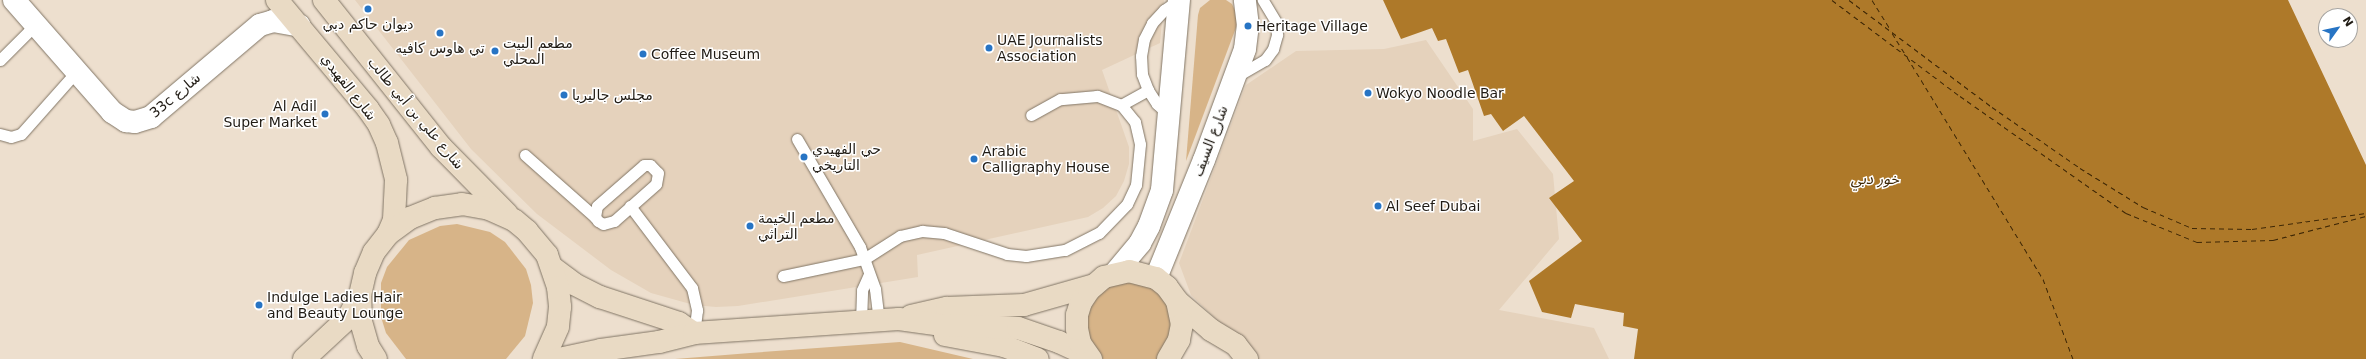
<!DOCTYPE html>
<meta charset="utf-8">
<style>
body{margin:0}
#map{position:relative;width:2366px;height:359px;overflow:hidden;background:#eddfce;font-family:"DejaVu Sans","Noto Sans Arabic",sans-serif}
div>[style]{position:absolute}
.built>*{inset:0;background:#e5d2bc}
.green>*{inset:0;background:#d7b488}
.water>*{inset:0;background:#ae7929}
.ferry>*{height:1px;margin-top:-0.5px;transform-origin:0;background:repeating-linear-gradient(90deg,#3d2604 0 5px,transparent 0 9px)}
.roads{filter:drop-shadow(0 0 1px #817565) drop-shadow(0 0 1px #817565)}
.lane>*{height:11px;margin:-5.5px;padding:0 5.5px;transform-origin:5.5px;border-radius:5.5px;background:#fff}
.street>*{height:22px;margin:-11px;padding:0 11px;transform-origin:11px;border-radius:11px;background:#fff}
.secondary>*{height:22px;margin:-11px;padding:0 11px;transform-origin:11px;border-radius:11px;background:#e9dac4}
.dots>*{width:11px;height:11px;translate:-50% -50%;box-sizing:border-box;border:2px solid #fff;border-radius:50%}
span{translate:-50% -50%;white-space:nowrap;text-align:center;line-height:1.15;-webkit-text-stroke:3px #fff;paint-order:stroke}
.poi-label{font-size:14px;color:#201b14}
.left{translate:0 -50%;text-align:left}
.right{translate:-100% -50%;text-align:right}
.street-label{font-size:14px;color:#201b14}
.water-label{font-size:15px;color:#3d2604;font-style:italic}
.north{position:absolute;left:2318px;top:8px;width:40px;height:40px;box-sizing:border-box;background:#fff;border:1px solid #a6a4a1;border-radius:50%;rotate:57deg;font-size:11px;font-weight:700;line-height:16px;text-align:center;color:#201b14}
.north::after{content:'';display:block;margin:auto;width:14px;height:18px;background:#2774c4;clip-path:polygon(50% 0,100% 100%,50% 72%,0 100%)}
</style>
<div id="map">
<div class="built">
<div style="clip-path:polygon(355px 0,1164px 0,1160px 43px,1102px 70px,1129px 147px,1129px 164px,1124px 181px,1116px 196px,1103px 208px,1088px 217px,917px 255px,918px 277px,738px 306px,716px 307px,694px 305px,651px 293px,611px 270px,537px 214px,471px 149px)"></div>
<div style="clip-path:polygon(1426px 40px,1473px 109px,1473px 141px,1517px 129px,1553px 174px,1559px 239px,1499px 310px,1594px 328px,1609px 359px,1257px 359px,1191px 295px,1179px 263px,1246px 85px,1296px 51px,1384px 49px)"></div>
</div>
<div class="green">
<div style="clip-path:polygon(1210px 0,1226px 0,1232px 4px,1238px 17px,1237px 25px,1186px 161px,1198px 15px,1200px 8px)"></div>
<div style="clip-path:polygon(457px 224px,490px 232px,505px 242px,526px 269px,531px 285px,533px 303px,525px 336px,506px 359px,406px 359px,386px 333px,381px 317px,381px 283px,387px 267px,409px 240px,440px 226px)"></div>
<div style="clip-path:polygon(1120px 279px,1148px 282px,1170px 302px,1175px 331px,1157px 359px,1103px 359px,1093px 349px,1087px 336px,1088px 307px,1095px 295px)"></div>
<div style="clip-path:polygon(900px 342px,973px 359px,675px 359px,750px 353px)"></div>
</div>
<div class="water">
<div style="clip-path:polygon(1383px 0,2288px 0,2366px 165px,2366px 359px,1634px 359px,1638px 329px,1623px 326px,1624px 313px,1575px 304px,1571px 318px,1542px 312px,1529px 281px,1582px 241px,1549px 198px,1574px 181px,1524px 116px,1503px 131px,1491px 114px,1484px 116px,1468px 70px,1459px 73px,1446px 39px,1438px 41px,1432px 28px,1401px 39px)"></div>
</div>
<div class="ferry">
<div style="left:1832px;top:0;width:160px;rotate:36.9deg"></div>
<div style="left:1960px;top:96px;width:203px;rotate:35.2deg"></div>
<div style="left:2126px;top:213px;width:77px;rotate:22.2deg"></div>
<div style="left:2197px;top:242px;width:76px;rotate:-1.5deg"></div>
<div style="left:2273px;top:240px;width:96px;rotate:-14.5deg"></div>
<div style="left:1849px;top:0;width:179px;rotate:36.8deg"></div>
<div style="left:1992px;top:107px;width:107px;rotate:34.7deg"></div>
<div style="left:2080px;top:168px;width:74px;rotate:31.8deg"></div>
<div style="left:2143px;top:207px;width:53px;rotate:23.2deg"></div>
<div style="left:2192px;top:228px;width:60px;rotate:1deg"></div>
<div style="left:2252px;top:229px;width:115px;rotate:-8deg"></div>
<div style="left:1872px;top:0;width:36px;rotate:58deg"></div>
<div style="left:1892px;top:33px;width:25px;rotate:58deg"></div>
<div style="left:1907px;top:57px;width:260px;rotate:58.5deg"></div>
<div style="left:2043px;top:279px;width:85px;rotate:69.4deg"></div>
</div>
<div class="roads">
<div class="lane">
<div style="left:0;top:60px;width:49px;rotate:-45deg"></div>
<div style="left:1237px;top:76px;width:32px;rotate:-30deg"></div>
<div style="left:1265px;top:60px;width:14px;rotate:-54deg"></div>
<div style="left:1273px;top:49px;width:15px;rotate:-74deg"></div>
<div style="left:1277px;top:35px;width:13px;rotate:-94deg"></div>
<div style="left:1276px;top:22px;width:26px;rotate:-121deg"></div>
<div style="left:1121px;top:105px;width:31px;rotate:-29deg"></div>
<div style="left:1170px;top:116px;width:18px;rotate:-137deg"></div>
<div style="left:1157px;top:104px;width:17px;rotate:-123deg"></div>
<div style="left:1148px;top:90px;width:17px;rotate:-111deg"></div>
<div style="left:1142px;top:74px;width:18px;rotate:-93deg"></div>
<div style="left:1141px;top:56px;width:17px;rotate:-80deg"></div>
<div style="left:1144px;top:39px;width:18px;rotate:-63deg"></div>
<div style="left:1152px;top:23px;width:18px;rotate:-47deg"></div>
<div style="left:1164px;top:10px;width:18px;rotate:-34deg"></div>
<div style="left:0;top:134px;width:11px;rotate:15deg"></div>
<div style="left:11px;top:137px;width:10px;rotate:-17deg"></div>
<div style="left:21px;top:134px;width:83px;rotate:-48.4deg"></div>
<div style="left:797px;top:139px;width:125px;rotate:59.7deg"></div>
<div style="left:860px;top:247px;width:45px;rotate:70.3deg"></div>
<div style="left:875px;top:289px;width:32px;rotate:83deg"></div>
<div style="left:525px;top:155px;width:94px;rotate:41.5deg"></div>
<div style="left:644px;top:165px;width:6px"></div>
<div style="left:650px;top:165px;width:11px;rotate:45deg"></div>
<div style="left:658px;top:173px;width:11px;rotate:100deg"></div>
<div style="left:656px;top:184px;width:56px;rotate:138.6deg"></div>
<div style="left:614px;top:221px;width:11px;rotate:165deg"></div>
<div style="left:603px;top:224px;width:6px;rotate:-149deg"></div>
<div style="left:598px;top:221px;width:5px;rotate:-127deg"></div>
<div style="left:595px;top:217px;width:11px;rotate:-80deg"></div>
<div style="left:597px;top:206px;width:62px;rotate:-41.1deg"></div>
<div style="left:630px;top:206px;width:103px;rotate:52.9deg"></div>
<div style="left:692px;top:288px;width:23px;rotate:77deg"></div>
<div style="left:697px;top:310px;width:23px;rotate:97deg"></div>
<div style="left:783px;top:276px;width:83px;rotate:-11.9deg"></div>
<div style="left:864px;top:259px;width:43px;rotate:-32.6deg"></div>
<div style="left:900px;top:236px;width:23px;rotate:-13deg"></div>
<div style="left:922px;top:231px;width:22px;rotate:5deg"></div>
<div style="left:944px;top:233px;width:66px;rotate:18.4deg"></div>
<div style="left:1007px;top:254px;width:19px;rotate:6deg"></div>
<div style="left:1026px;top:256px;width:39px;rotate:-9deg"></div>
<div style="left:1065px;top:250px;width:38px;rotate:-27deg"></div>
<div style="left:1099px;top:233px;width:40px;rotate:-46deg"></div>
<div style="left:1127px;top:204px;width:21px;rotate:-65deg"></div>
<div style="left:1136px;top:185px;width:41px;rotate:-84.4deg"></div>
<div style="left:1140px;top:144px;width:23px;rotate:-103deg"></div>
<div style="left:1135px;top:122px;width:22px;rotate:-129deg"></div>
<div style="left:1121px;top:105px;width:26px;rotate:-159deg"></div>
<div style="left:1097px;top:96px;width:37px;rotate:175deg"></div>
<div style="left:1060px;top:99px;width:33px;rotate:151deg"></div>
<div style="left:861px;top:322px;width:32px;rotate:-88deg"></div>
<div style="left:862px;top:290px;width:17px;rotate:-66deg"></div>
</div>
<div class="street">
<div style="left:14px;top:0;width:149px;rotate:48.8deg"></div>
<div style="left:112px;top:112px;width:17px;rotate:33deg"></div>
<div style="left:126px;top:121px;width:9px;rotate:6deg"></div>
<div style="left:135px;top:122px;width:17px;rotate:-17deg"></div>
<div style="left:151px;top:117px;width:143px;rotate:-40.2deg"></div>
<div style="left:260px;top:25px;width:14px;rotate:-17deg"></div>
<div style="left:273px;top:21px;width:27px;rotate:10deg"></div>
<div style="left:1115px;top:273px;width:39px;rotate:-50deg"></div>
<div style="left:1140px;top:243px;width:19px;rotate:-62deg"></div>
<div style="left:1149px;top:226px;width:38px;rotate:-70deg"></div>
<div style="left:1162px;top:190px;width:191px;rotate:-84.9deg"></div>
<div style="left:1156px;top:278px;width:127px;rotate:-67.9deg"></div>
<div style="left:1204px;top:160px;width:118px;rotate:-69.7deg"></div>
<div style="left:1245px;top:49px;width:23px;rotate:-83deg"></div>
<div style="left:1248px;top:26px;width:26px;rotate:-97deg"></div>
</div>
<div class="secondary">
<div style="left:277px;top:0;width:142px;rotate:50.1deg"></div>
<div style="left:368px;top:109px;width:19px;rotate:55deg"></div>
<div style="left:379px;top:125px;width:20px;rotate:66deg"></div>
<div style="left:387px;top:143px;width:38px;rotate:76deg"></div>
<div style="left:396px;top:180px;width:40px;rotate:92.9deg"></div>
<div style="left:394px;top:220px;width:15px;rotate:113deg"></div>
<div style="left:324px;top:0;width:188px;rotate:51.5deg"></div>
<div style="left:441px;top:147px;width:94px;rotate:45.4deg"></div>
<div style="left:553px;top:268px;width:26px;rotate:37deg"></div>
<div style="left:574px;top:284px;width:29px;rotate:27deg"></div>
<div style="left:600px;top:297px;width:83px;rotate:18.2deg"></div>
<div style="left:679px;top:323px;width:18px;rotate:34deg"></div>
<div style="left:1177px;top:301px;width:45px;rotate:40.5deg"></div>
<div style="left:1211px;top:330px;width:29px;rotate:31deg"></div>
<div style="left:1236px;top:345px;width:18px;rotate:52deg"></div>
<div style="left:911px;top:316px;width:37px;rotate:-13deg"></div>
<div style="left:947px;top:308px;width:77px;rotate:-2.2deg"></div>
<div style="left:1024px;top:305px;width:73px;rotate:-15.9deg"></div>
<div style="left:945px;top:335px;width:60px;rotate:10.6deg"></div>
<div style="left:1004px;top:346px;width:36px;rotate:21deg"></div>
<div style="left:304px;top:359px;width:60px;rotate:-43deg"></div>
<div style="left:348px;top:318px;width:26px;rotate:-62deg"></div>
<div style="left:376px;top:359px;width:15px;rotate:-122deg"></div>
<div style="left:368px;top:346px;width:26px;rotate:-106deg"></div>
<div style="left:361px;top:321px;width:26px;rotate:-92deg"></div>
<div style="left:360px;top:295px;width:23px;rotate:-77deg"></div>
<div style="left:365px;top:273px;width:23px;rotate:-67deg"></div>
<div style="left:374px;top:252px;width:23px;rotate:-52deg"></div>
<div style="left:388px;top:234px;width:27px;rotate:-36deg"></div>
<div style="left:410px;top:218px;width:27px;rotate:-22deg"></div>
<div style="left:435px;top:208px;width:27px;rotate:-8deg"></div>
<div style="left:462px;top:204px;width:27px;rotate:10deg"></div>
<div style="left:489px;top:209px;width:27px;rotate:24deg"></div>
<div style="left:514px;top:220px;width:17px;rotate:40deg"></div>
<div style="left:527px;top:231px;width:31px;rotate:50deg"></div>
<div style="left:547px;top:255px;width:34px;rotate:71deg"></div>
<div style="left:558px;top:287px;width:20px;rotate:84deg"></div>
<div style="left:560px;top:307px;width:20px;rotate:96deg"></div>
<div style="left:558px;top:327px;width:35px;rotate:114deg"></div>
<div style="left:559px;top:359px;width:43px;rotate:-12.1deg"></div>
<div style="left:601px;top:350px;width:59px;rotate:-7.9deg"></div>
<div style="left:659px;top:342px;width:36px;rotate:-14deg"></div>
<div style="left:694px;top:333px;width:205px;rotate:-3.9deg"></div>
<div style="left:899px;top:319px;width:42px;rotate:8.1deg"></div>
<div style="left:941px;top:325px;width:77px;rotate:2.2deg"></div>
<div style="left:1018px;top:328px;width:43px;rotate:18.9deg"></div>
<div style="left:1059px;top:342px;width:31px;rotate:25deg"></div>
<div style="left:1091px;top:359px;width:19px;rotate:-125deg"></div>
<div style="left:1080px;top:343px;width:14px;rotate:-102deg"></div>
<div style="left:1077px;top:329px;width:14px;rotate:-90deg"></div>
<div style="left:1077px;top:315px;width:14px;rotate:-73deg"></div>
<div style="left:1081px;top:302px;width:14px;rotate:-56deg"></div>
<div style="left:1089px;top:290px;width:20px;rotate:-41deg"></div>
<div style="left:1104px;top:277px;width:26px;rotate:-13deg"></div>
<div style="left:1129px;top:271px;width:28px;rotate:15deg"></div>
<div style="left:1156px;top:278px;width:14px;rotate:39deg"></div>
<div style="left:1167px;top:287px;width:17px;rotate:54deg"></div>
<div style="left:1177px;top:301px;width:24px;rotate:78deg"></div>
<div style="left:1182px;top:324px;width:16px;rotate:101deg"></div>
<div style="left:1179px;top:340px;width:22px;rotate:120deg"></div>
</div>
</div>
<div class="dots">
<div style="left:368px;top:9px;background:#2774c4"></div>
<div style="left:1248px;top:26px;background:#2774c4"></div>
<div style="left:440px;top:33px;background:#2774c4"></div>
<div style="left:989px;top:48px;background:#2774c4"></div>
<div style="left:495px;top:51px;background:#2774c4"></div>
<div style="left:643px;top:54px;background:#2774c4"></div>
<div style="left:1368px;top:93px;background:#2774c4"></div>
<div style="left:564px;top:95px;background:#2774c4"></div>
<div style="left:325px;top:114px;background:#2774c4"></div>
<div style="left:804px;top:157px;background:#2774c4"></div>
<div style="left:974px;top:159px;background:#2774c4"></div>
<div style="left:1378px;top:206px;background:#2774c4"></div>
<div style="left:750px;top:226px;background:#2774c4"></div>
<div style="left:259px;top:305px;background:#2774c4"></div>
</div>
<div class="poi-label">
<span style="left:368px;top:24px">ديوان حاكم دبي</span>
<span class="left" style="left:1256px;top:26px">Heritage Village</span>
<span class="left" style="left:997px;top:48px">UAE Journalists<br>Association</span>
<span class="left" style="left:503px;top:51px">مطعم البيت<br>المحلي</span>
<span style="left:440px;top:48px">تي هاوس كافيه</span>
<span class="left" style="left:651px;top:54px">Coffee Museum</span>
<span class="left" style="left:1376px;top:93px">Wokyo Noodle Bar</span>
<span class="left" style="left:572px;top:95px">مجلس جاليريا</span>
<span class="right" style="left:317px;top:114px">Al Adil<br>Super Market</span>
<span class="left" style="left:812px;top:157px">حي الفهيدي<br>التاريخي</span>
<span class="left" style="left:982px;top:159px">Arabic<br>Calligraphy House</span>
<span class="left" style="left:1386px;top:206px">Al Seef Dubai</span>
<span class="left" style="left:758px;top:226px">مطعم الخيمة<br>التراثي</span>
<span class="left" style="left:267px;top:305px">Indulge Ladies Hair<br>and Beauty Lounge</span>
</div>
<div class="street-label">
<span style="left:349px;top:87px;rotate:52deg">شارع الفهيدي</span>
<span style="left:175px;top:95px;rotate:-40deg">33c شارع</span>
<span style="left:416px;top:113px;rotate:50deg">شارع علي بن أبي طالب</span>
<span style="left:1210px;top:141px;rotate:-69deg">شارع السيف</span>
</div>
<div class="water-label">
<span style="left:1875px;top:180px">خور دبي</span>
</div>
<div class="north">N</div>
</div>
